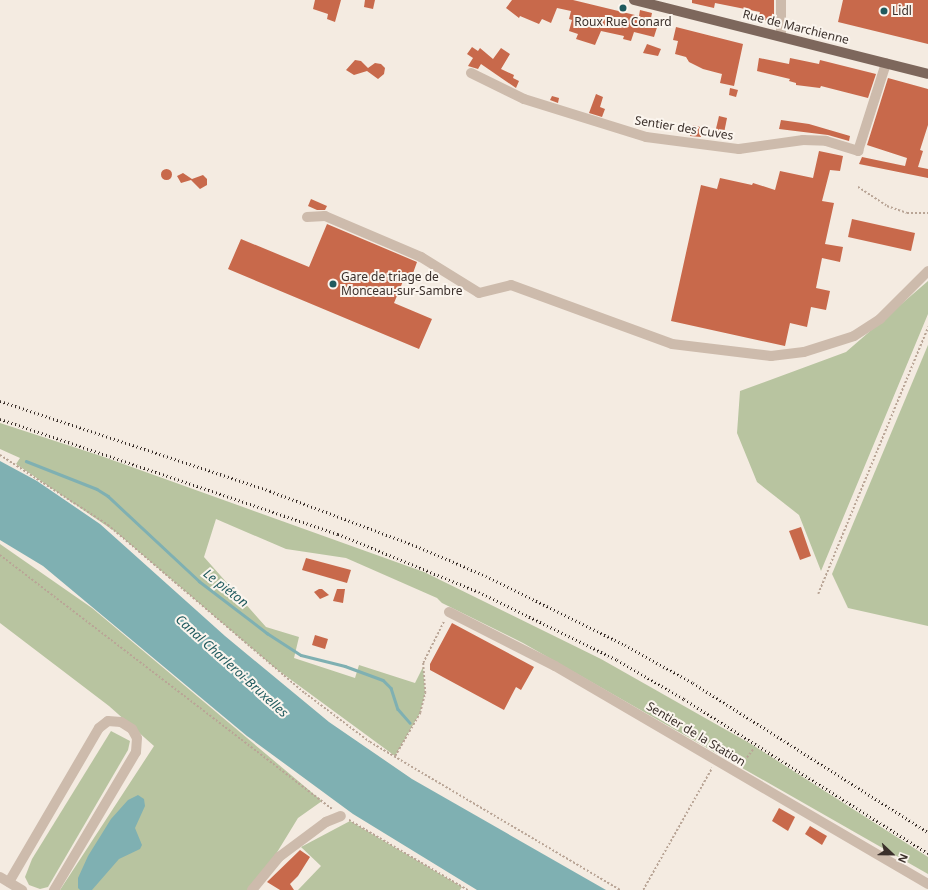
<!DOCTYPE html>
<meta charset="utf-8">
<style>
body{margin:0}
#map{position:relative;width:928px;height:890px;overflow:hidden;background:#f4ebe1;font-family:"Noto Sans",sans-serif}
div>[style]{position:absolute}
.green>*{inset:0;background:#b8c4a0}
.water>*{inset:0;background:#7fb0b2}
.stream>*{height:2.5px;margin:-1.25px;padding:0 1.25px;transform-origin:1.25px;border-radius:1.25px;background:#7fb0b2}
.building>*{inset:0;background:#c8694b}
.round{border-radius:50%}
.path>*{height:1.5px;margin-top:-0.75px;transform-origin:0;background:repeating-linear-gradient(90deg,#b9a596 0 2px,transparent 0 4px)}
.minor>*{height:10px;margin:-5px;padding:0 5px;transform-origin:5px;border-radius:5px;background:#cdbbac}
.major>*{height:10px;margin:-5px;padding:0 5px;transform-origin:5px;border-radius:5px;background:#7d675c}
.rail>*{height:2.5px;margin-top:-1.25px;transform-origin:0;background:repeating-linear-gradient(90deg,#3b302b 0 1px,transparent 0 4px)}
.dots>*{width:11px;height:11px;translate:-50% -50%;box-sizing:border-box;border:2px solid #fbf5ee;border-radius:50%}
span{translate:-50% -50%;white-space:nowrap;text-align:center;line-height:1.15;-webkit-text-stroke:4px #fbf5ee;paint-order:stroke}
.poi-label{font-size:12px;color:#3b302b}
.left{translate:0 -50%;text-align:left}
.street-label{font-size:12px;color:#3b302b}
.water-label{font-size:13px;color:#1f5a5e;font-style:italic}
.north{position:absolute;left:872px;top:834px;width:40px;height:40px;-webkit-text-stroke:3px #fbf5ee;paint-order:stroke;rotate:112deg;font-size:11px;font-weight:700;line-height:16px;text-align:center;color:#3b302b}
.north::after{content:'';display:block;margin:auto;width:14px;height:18px;background:#3b302b;clip-path:polygon(50% 0,100% 100%,50% 72%,0 100%)}
</style>
<div id="map">
<div class="green">
<div style="clip-path:polygon(928px 281px,928px 314px,821px 571px,799px 515px,757px 482px,737px 433px,740px 391px,846px 352px)"></div>
<div style="clip-path:polygon(928px 345px,928px 626px,848px 608px,832px 574px)"></div>
<div style="clip-path:polygon(0 423px,101px 456px,424px 572px,601px 659px,751px 744px,928px 857px,928px 874px,523px 643px,442px 603px,437px 598px,346px 558px,286px 549px,216px 519px,204px 557px,266px 627px,299px 637px,294px 658px,355px 678px,359px 665px,415px 683px,423px 667px,425px 693px,420px 713px,395px 756px,275px 668px,117px 533px,16px 464px,20px 458px,0 449px)"></div>
<div style="clip-path:polygon(0 544px,92px 608px,322px 801px,298px 818px,254px 890px,60px 890px,154px 746px,109px 706px,0 623px)"></div>
<div style="clip-path:polygon(111px 731px,130px 741px,128px 750px,48px 887px,40px 889px,29px 885px,25px 877px,32px 859px)"></div>
<div style="clip-path:polygon(350px 821px,462px 887px,460px 890px,298px 890px,321px 866px,301px 847px)"></div>
</div>
<div class="water">
<div style="clip-path:polygon(0 461px,37px 481px,100px 524px,225px 636px,329px 722px,412px 779px,606px 890px,477px 890px,353px 814px,247px 736px,43px 566px,0 540px)"></div>
<div style="clip-path:polygon(138px 795px,144px 799px,145px 806px,135px 828px,142px 845px,140px 849px,119px 859px,92px 890px,80px 890px,78px 888px,78px 878px,88px 856px,111px 819px,128px 800px)"></div>
</div>
<div class="stream">
<div style="left:26px;top:461px;width:76px;rotate:21.5deg"></div>
<div style="left:97px;top:489px;width:13px;rotate:32deg"></div>
<div style="left:108px;top:496px;width:125px;rotate:43deg"></div>
<div style="left:199px;top:581px;width:86px;rotate:37.4deg"></div>
<div style="left:267px;top:633px;width:40px;rotate:32.9deg"></div>
<div style="left:301px;top:655px;width:45px;rotate:14deg"></div>
<div style="left:345px;top:666px;width:40px;rotate:20.2deg"></div>
<div style="left:383px;top:680px;width:11px;rotate:45deg"></div>
<div style="left:391px;top:688px;width:22px;rotate:72deg"></div>
<div style="left:398px;top:709px;width:18px;rotate:49deg"></div>
</div>
<div class="building">
<div style="clip-path:polygon(315px 0,341px 0,335px 22px,327px 19px,328px 14px,313px 9px)"></div>
<div style="clip-path:polygon(365px 0,375px 0,373px 9px,364px 7px)"></div>
<div style="clip-path:polygon(512px 0,573px 0,639px 16px,640px 10px,652px 13px,651px 18px,659px 21px,654px 37px,634px 32px,631px 41px,623px 39px,624px 36px,601px 31px,595px 45px,576px 39px,578px 34px,569px 31px,572px 20px,569px 19px,571px 11px,557px 8px,551px 23px,542px 19px,539px 24px,520px 16px,519px 18px,506px 8px)"></div>
<div style="clip-path:polygon(692px 0,774px 0,774px 18px,773px 23px,758px 18px,760px 12px,715px 3px,714px 8px,692px 3px)"></div>
<div style="clip-path:polygon(843px 0,928px 0,928px 44px,838px 22px)"></div>
<div style="clip-path:polygon(676px 27px,743px 44px,734px 86px,720px 83px,722px 74px,703px 69px,689px 62px,686px 57px,675px 54px,678px 41px,673px 40px)"></div>
<div style="clip-path:polygon(647px 44px,661px 49px,658px 56px,643px 53px)"></div>
<div style="clip-path:polygon(472px 47px,478px 51px,480px 48px,493px 59px,501px 48px,510px 54px,501px 69px,514px 75px,513px 78px,519px 81px,516px 88px,481px 64px,478px 69px,468px 66px,473px 58px,467px 54px)"></div>
<div style="clip-path:polygon(759px 58px,789px 64px,790px 58px,819px 64px,820px 60px,876px 74px,868px 98px,821px 86px,820px 88px,796px 85px,796px 83px,789px 81px,790px 79px,757px 71px)"></div>
<div style="clip-path:polygon(355px 60px,361px 61px,368px 68px,375px 63px,381px 64px,385px 68px,384px 74px,378px 79px,367px 71px,354px 75px,346px 70px)"></div>
<div style="clip-path:polygon(888px 78px,928px 89px,928px 125px,920px 150px,923px 151px,918px 167px,928px 169px,928px 178px,859px 164px,862px 157px,905px 166px,907px 158px,867px 145px)"></div>
<div style="clip-path:polygon(730px 88px,738px 90px,736px 97px,729px 95px)"></div>
<div style="clip-path:polygon(596px 94px,603px 97px,600px 107px,605px 109px,602px 117px,589px 113px)"></div>
<div style="clip-path:polygon(552px 96px,559px 98px,558px 103px,550px 100px)"></div>
<div style="clip-path:polygon(719px 116px,727px 118px,723px 138px,714px 137px)"></div>
<div style="clip-path:polygon(781px 120px,809px 124px,850px 136px,849px 141px,828px 135px,779px 129px)"></div>
<div style="clip-path:polygon(693px 125px,700px 127px,701px 137px,690px 136px)"></div>
<div style="clip-path:polygon(819px 151px,843px 156px,840px 171px,830px 170px,822px 201px,834px 203px,825px 244px,843px 247px,840px 262px,822px 258px,816px 288px,830px 291px,826px 310px,811px 307px,807px 327px,790px 323px,785px 346px,671px 321px,701px 185px,717px 189px,720px 178px,752px 185px,753px 183px,775px 190px,780px 171px,813px 178px)"></div>
<div class="round" style="left:160.5px;top:168.5px;width:11px;height:11px"></div>
<div style="clip-path:polygon(183px 173px,192px 179px,203px 175px,207px 179px,207px 185px,200px 189px,191px 180px,181px 183px,177px 176px)"></div>
<div style="clip-path:polygon(311px 199px,327px 206px,325px 210px,317px 210px,308px 206px)"></div>
<div style="clip-path:polygon(852px 219px,915px 233px,911px 251px,848px 237px)"></div>
<div style="clip-path:polygon(327px 224px,417px 262px,412px 276px,406px 274px,394px 303px,432px 319px,419px 349px,228px 269px,241px 239px,309px 267px)"></div>
<div style="clip-path:polygon(801px 527px,811px 556px,800px 560px,789px 531px)"></div>
<div style="clip-path:polygon(306px 558px,351px 570px,347px 583px,302px 570px)"></div>
<div style="clip-path:polygon(319px 589px,322px 589px,329px 595px,320px 599px,314px 592px)"></div>
<div style="clip-path:polygon(337px 589px,345px 589px,343px 603px,333px 601px)"></div>
<div style="clip-path:polygon(452px 623px,534px 667px,521px 690px,516px 687px,504px 710px,430px 670px,430px 664px)"></div>
<div style="clip-path:polygon(315px 635px,328px 639px,325px 649px,312px 645px)"></div>
<div style="clip-path:polygon(779px 808px,795px 817px,788px 831px,772px 821px)"></div>
<div style="clip-path:polygon(810px 826px,827px 836px,822px 845px,805px 834px)"></div>
<div style="clip-path:polygon(300px 850px,310px 857px,298px 876px,290px 884px,294px 890px,280px 890px,267px 882px)"></div>
</div>
<div class="path">
<div style="left:858px;top:187px;width:35px;rotate:33deg"></div>
<div style="left:887px;top:206px;width:21px;rotate:19deg"></div>
<div style="left:907px;top:213px;width:21px"></div>
<div style="left:0;top:455px;width:129px;rotate:32.9deg"></div>
<div style="left:108px;top:525px;width:259px;rotate:40.5deg"></div>
<div style="left:305px;top:693px;width:81px;rotate:37deg"></div>
<div style="left:370px;top:742px;width:291px;rotate:30.6deg"></div>
<div style="left:0;top:555px;width:418px;rotate:37.4deg"></div>
<div style="left:818px;top:594px;width:289px;rotate:-67.6deg"></div>
<div style="left:395px;top:756px;width:50px;rotate:-59.8deg"></div>
<div style="left:420px;top:713px;width:21px;rotate:-76deg"></div>
<div style="left:425px;top:693px;width:30px;rotate:-94deg"></div>
<div style="left:423px;top:663px;width:47px;rotate:-63.4deg"></div>
<div style="left:742px;top:764px;width:20px;rotate:-53deg"></div>
<div style="left:349px;top:820px;width:138px;rotate:30.5deg"></div>
<div style="left:643px;top:890px;width:140px;rotate:-60.5deg"></div>
</div>
<div class="minor">
<div style="left:781px;top:36px;width:36px;rotate:-90deg"></div>
<div style="left:471px;top:73px;width:59px;rotate:26.1deg"></div>
<div style="left:524px;top:99px;width:128px;rotate:17.3deg"></div>
<div style="left:646px;top:137px;width:94px;rotate:7.4deg"></div>
<div style="left:739px;top:149px;width:65px;rotate:-8deg"></div>
<div style="left:803px;top:140px;width:23px;rotate:2deg"></div>
<div style="left:826px;top:141px;width:34px;rotate:17deg"></div>
<div style="left:858px;top:151px;width:92px;rotate:-72.3deg"></div>
<div style="left:307px;top:217px;width:18px;rotate:-3deg"></div>
<div style="left:325px;top:216px;width:104px;rotate:23.1deg"></div>
<div style="left:421px;top:257px;width:68px;rotate:31.8deg"></div>
<div style="left:479px;top:293px;width:33px;rotate:-14deg"></div>
<div style="left:511px;top:285px;width:171px;rotate:20.1deg"></div>
<div style="left:672px;top:344px;width:100px;rotate:6.9deg"></div>
<div style="left:771px;top:356px;width:33px;rotate:-7deg"></div>
<div style="left:804px;top:352px;width:52px;rotate:-17.7deg"></div>
<div style="left:854px;top:336px;width:31px;rotate:-33deg"></div>
<div style="left:880px;top:319px;width:68px;rotate:-45deg"></div>
<div style="left:449px;top:612px;width:119px;rotate:27deg"></div>
<div style="left:555px;top:666px;width:432px;rotate:30.3deg"></div>
<div style="left:0;top:877px;width:26px;rotate:31deg"></div>
<div style="left:9px;top:882px;width:178px;rotate:-59.7deg"></div>
<div style="left:99px;top:728px;width:11px;rotate:-38deg"></div>
<div style="left:108px;top:721px;width:13px;rotate:4deg"></div>
<div style="left:121px;top:722px;width:13px;rotate:32deg"></div>
<div style="left:132px;top:729px;width:10px;rotate:61deg"></div>
<div style="left:137px;top:738px;width:14px;rotate:94deg"></div>
<div style="left:136px;top:752px;width:161px;rotate:120.7deg"></div>
<div style="left:252px;top:890px;width:43px;rotate:-50.7deg"></div>
<div style="left:279px;top:857px;width:59px;rotate:-36.7deg"></div>
<div style="left:326px;top:822px;width:16px;rotate:-22deg"></div>
</div>
<div class="major">
<div style="left:634px;top:0;width:303px;rotate:14.1deg"></div>
</div>
<div class="rail">
<div style="left:0;top:401px;width:285px;rotate:18.4deg"></div>
<div style="left:270px;top:491px;width:156px;rotate:20.6deg"></div>
<div style="left:416px;top:546px;width:76px;rotate:23.2deg"></div>
<div style="left:486px;top:576px;width:155px;rotate:26.4deg"></div>
<div style="left:625px;top:645px;width:78px;rotate:29.2deg"></div>
<div style="left:693px;top:683px;width:278px;rotate:32.4deg"></div>
<div style="left:0;top:419px;width:357px;rotate:18.8deg"></div>
<div style="left:338px;top:534px;width:152px;rotate:22.4deg"></div>
<div style="left:479px;top:592px;width:154px;rotate:26.2deg"></div>
<div style="left:617px;top:660px;width:78px;rotate:30.2deg"></div>
<div style="left:684px;top:699px;width:289px;rotate:32.3deg"></div>
</div>
<div class="dots">
<div style="left:623px;top:8px;background:#1f5a5e"></div>
<div style="left:884px;top:11px;background:#1f5a5e"></div>
<div style="left:333px;top:284px;background:#1f5a5e"></div>
</div>
<div class="poi-label">
<span class="left" style="left:892px;top:11px">Lidl</span>
<span style="left:623px;top:22px">Roux Rue Conard</span>
<span class="left" style="left:341px;top:284px">Gare de triage de<br>Monceau-sur-Sambre</span>
</div>
<div class="street-label">
<span style="left:796px;top:27px;rotate:14deg">Rue de Marchienne</span>
<span style="left:684px;top:128px;rotate:9deg">Sentier des Cuves</span>
<span style="left:696px;top:734px;rotate:31deg">Sentier de la Station</span>
</div>
<div class="water-label">
<span style="left:226px;top:588px;rotate:38deg">Le piéton</span>
<span style="left:232px;top:666px;rotate:42deg">Canal Charleroi-Bruxelles</span>
</div>
<div class="north">N</div>
</div>
